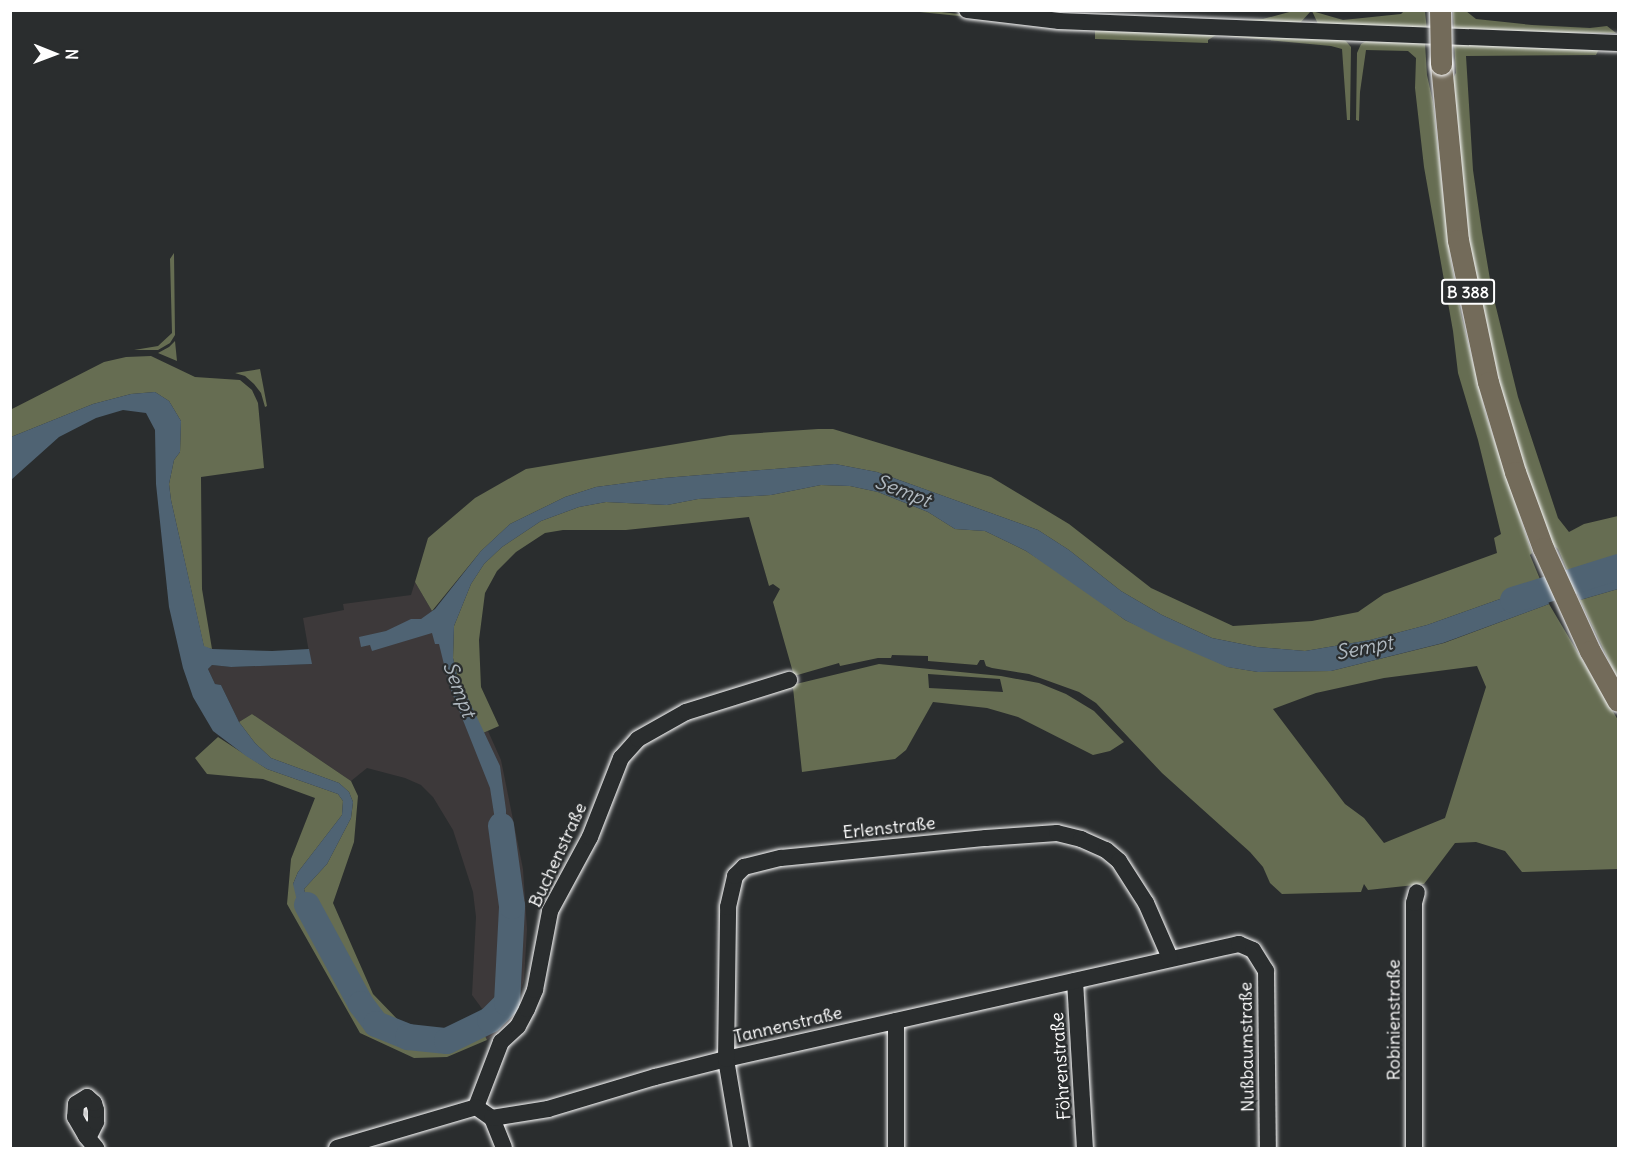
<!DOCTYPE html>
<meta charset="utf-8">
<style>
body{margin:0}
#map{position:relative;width:1629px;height:1159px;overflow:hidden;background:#2a2d2e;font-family:Delius,sans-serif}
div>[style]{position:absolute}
.built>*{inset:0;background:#3d393a}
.green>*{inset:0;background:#666d52}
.water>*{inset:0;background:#4f6373}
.river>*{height:26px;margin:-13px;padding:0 13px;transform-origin:13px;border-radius:13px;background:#4f6373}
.roads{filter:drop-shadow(0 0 2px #fff) drop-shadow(0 0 2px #fff)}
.minor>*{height:16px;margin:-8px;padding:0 8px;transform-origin:8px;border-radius:8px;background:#2a2d2e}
.major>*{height:21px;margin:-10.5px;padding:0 10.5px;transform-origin:10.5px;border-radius:10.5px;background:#736b5a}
.bridges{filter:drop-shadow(0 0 2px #fff) drop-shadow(0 0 2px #fff)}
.major-bridge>*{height:21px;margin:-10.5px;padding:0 10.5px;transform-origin:10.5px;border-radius:10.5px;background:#736b5a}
span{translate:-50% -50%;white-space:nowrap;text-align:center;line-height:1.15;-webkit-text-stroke:4.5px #2a2d2e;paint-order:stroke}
.shield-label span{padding:2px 4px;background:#2a2d2e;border:2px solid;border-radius:4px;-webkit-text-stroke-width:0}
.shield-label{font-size:16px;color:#fff;font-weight:700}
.street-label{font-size:18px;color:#fff}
.water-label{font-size:20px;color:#b0b9c0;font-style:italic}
.frame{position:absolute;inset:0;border:12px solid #fff;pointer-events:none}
.north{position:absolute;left:24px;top:24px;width:60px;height:60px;-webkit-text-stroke:4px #2a2d2e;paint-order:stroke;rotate:91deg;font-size:16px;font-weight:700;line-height:24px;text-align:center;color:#fff}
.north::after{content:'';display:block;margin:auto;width:21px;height:27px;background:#fff;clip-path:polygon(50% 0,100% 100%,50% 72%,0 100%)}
</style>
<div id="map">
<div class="built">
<div style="clip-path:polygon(415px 582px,432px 611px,483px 733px,488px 731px,501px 760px,523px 869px,527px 929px,524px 980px,511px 1021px,487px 1040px,478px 1021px,483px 1010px,472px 995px,476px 917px,473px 892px,453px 830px,433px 797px,421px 785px,405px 778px,367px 768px,351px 781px,252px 714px,239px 722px,221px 685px,215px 684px,208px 669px,212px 665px,231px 667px,311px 664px,303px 618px,344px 610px,343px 604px,411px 595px)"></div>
</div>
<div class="green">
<div style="clip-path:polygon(910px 11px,933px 11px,1001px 19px,1344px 39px,1351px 47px,1350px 120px,1347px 120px,1342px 49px,1331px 46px,1216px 35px,1208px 40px,1208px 43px,1095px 39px,1095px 30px)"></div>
<div style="clip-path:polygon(1293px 11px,1311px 11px,1300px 23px,1228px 21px,1263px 19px)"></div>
<div style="clip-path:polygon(1312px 11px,1343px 20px,1401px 14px,1404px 11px,1425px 11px,1427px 31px,1318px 24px)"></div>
<div style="clip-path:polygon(1453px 11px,1466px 11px,1476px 19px,1532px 25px,1590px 28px,1607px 26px,1616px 33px,1454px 32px)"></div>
<div style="clip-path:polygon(1368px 40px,1425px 43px,1427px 75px,1433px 102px,1450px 256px,1461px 314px,1486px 415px,1532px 553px,1530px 555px,1542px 584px,1427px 625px,1370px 640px,1305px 651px,1257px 647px,1212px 638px,1162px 615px,1121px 591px,1069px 550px,1038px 530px,877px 472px,835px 464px,664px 478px,596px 487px,565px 497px,510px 524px,481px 551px,432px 611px,415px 582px,428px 538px,475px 498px,526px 469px,730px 435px,818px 429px,833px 429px,991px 477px,1069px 524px,1151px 588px,1233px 626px,1312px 621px,1358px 612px,1384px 594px,1497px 553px,1494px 538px,1501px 534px,1478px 440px,1458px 373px,1453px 331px,1424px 167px,1415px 88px,1416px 58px,1408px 51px,1366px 50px,1360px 92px,1359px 121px,1356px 120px,1357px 53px,1361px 44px)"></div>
<div style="clip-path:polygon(1454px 43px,1600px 47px,1596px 55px,1466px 56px,1473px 170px,1482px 232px,1492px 291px,1518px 397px,1558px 518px,1569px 532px,1584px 524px,1618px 516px,1618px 559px,1570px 577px,1558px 549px,1551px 543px,1517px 450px,1496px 379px,1469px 250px,1452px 80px,1456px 73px)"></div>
<div style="clip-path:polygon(174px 253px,175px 335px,170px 343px,158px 350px,134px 350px,158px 346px,172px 333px,170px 259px)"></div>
<div style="clip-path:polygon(175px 341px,177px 361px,158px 353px,169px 347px)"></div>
<div style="clip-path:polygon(151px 356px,195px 377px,240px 380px,252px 390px,258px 403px,264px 468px,201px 477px,202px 589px,212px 649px,204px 647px,171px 500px,169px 484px,174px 460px,180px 452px,181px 421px,169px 401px,155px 392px,131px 394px,93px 404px,11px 437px,10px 410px,104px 362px,126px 357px)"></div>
<div style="clip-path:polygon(260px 369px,267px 406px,265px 407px,261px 393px,254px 384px,245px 376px,235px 373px)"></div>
<div style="clip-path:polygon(evenodd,821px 485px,850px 486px,878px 492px,928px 512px,955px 529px,985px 531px,1026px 551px,1065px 576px,1125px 620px,1228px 667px,1258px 672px,1331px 671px,1444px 643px,1549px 604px,1618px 720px,1618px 869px,1522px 872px,1505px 851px,1476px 842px,1455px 843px,1424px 884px,1368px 890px,1364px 884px,1361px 892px,1282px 894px,1270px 883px,1263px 867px,1250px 852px,1162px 773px,1096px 703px,1079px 692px,1029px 674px,992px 668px,986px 666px,984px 660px,980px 660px,977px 665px,928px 661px,928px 656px,892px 655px,891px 658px,878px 658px,840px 666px,839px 663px,794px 676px,773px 602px,780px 589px,773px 584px,769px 586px,749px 517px,626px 530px,563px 530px,545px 533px,516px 552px,497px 571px,485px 593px,479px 640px,481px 687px,499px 726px,483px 733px,457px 675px,453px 658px,454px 626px,471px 584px,484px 564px,502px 547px,541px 521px,579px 507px,606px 502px,667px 505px,698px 499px,771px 495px,821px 485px,1477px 666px,1486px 687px,1445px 818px,1384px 843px,1364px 818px,1345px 804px,1273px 709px,1316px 693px,1384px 678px,1477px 666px)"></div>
<div style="clip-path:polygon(1618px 589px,1618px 680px,1580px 600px)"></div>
<div style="clip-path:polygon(evenodd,879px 664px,1001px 676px,1039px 683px,1066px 694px,1094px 711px,1124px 742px,1110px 751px,1093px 755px,1018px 717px,987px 708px,933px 702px,906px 750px,895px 759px,802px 772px,793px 688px,773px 693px,796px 684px,879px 664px,928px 674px,1000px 679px,1003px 692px,929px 688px,928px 674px)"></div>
<div style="clip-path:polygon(252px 714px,351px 781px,358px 796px,354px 842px,333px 903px,373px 994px,401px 1023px,435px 1031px,457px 1025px,483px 1010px,478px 1021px,487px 1040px,447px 1057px,414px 1058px,360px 1033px,287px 904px,291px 859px,315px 798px,263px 779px,207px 774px,195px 758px,218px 737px,267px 769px,338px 794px,343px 801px,342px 815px,298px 872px,293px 884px,327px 933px,308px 902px,304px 889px,327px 864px,351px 818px,353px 802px,349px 792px,339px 783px,271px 758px,255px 743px,239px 722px)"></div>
</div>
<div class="water">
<div style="clip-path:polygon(155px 392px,169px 401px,181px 421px,180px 452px,174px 460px,169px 484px,171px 500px,204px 646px,212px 649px,272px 651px,309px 649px,312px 664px,231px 667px,212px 665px,208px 669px,215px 684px,221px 685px,239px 722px,255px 743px,271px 758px,339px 783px,349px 792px,353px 802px,351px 818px,327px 864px,304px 889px,308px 902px,327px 933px,321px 938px,298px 905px,293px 884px,298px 872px,342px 815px,343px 801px,338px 794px,267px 769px,246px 756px,213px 731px,193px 697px,183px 668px,169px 607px,156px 484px,155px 430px,146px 413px,123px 410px,96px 418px,59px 437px,11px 480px,11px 437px,93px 404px,131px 394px)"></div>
<div style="clip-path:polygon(835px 464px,877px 472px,1038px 530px,1069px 550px,1121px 591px,1162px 615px,1212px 638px,1257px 647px,1305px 651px,1370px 640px,1427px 625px,1542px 584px,1549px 604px,1443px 643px,1331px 671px,1258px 672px,1227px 667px,1160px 638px,1125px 620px,1026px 551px,985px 531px,955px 529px,928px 512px,878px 492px,850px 486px,821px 485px,771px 495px,698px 499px,667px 505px,606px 502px,579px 507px,541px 521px,502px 547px,484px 564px,471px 584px,454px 626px,453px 658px,457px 675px,500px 766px,506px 810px,506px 859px,499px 846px,490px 788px,449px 685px,439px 644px,435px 644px,432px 633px,372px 651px,370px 645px,361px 647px,359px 637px,386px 631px,411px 619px,421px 619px,435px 609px,481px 551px,510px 524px,565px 497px,596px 487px,664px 478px)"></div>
<div style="clip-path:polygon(1618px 559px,1618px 589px,1580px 600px,1570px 577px)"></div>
</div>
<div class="river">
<div style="left:1513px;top:600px;width:110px;rotate:-17.4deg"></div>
<div style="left:307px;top:905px;width:113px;rotate:61.4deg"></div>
<div style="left:361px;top:1004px;width:25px;rotate:53deg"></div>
<div style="left:376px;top:1024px;width:35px;rotate:22deg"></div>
<div style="left:408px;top:1037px;width:39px;rotate:6deg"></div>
<div style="left:447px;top:1041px;width:48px;rotate:-26deg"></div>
<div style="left:490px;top:1020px;width:24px;rotate:-45deg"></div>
<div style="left:507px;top:1003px;width:97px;rotate:-87deg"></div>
<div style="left:512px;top:906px;width:81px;rotate:-97.8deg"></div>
</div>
<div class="roads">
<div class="minor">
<div style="left:967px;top:10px;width:93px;rotate:6.8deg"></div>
<div style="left:1059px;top:21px;width:559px;rotate:2.25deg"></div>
<div style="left:1075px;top:981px;width:167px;rotate:86.6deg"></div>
<div style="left:476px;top:1107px;width:70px;rotate:-69deg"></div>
<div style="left:501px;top:1042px;width:23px;rotate:-43deg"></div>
<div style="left:518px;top:1026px;width:19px;rotate:-62deg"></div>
<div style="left:527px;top:1009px;width:21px;rotate:-67deg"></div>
<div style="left:535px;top:990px;width:80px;rotate:-79.2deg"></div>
<div style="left:550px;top:911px;width:84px;rotate:-61.6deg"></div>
<div style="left:590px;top:837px;width:85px;rotate:-68.6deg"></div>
<div style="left:621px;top:758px;width:25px;rotate:-48deg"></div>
<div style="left:638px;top:739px;width:55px;rotate:-29.4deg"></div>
<div style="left:686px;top:712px;width:108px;rotate:-17.3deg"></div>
<div style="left:492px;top:1118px;width:32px;rotate:68deg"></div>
<div style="left:88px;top:1138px;width:18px;rotate:-63deg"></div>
<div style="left:96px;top:1122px;width:12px;rotate:-90deg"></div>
<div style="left:96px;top:1110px;width:7px;rotate:-106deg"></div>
<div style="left:94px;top:1103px;width:9px;rotate:-139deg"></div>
<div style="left:87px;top:1097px;width:13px;rotate:148deg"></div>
<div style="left:76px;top:1104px;width:13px;rotate:94deg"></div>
<div style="left:75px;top:1117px;width:22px;rotate:60deg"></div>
<div style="left:86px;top:1136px;width:16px;rotate:50deg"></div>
<div style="left:337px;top:1148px;width:145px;rotate:-16.4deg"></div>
<div style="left:476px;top:1107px;width:19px;rotate:35deg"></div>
<div style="left:492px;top:1118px;width:57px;rotate:-9.1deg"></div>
<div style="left:548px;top:1109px;width:112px;rotate:-16.7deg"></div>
<div style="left:655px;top:1077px;width:73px;rotate:-14.2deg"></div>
<div style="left:726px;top:1059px;width:526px;rotate:-12.64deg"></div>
<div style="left:1239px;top:944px;width:15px;rotate:23deg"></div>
<div style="left:1253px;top:950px;width:25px;rotate:58deg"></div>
<div style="left:1266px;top:971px;width:177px;rotate:89.4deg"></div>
<div style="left:741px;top:1148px;width:90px;rotate:-99.6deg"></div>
<div style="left:726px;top:1059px;width:152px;rotate:-89.2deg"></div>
<div style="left:728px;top:907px;width:32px;rotate:-77deg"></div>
<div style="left:735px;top:876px;width:13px;rotate:-45deg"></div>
<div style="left:744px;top:867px;width:38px;rotate:-14deg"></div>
<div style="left:781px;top:858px;width:206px;rotate:-5.6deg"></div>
<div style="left:986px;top:838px;width:71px;rotate:-4deg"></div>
<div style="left:1057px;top:833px;width:25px;rotate:14deg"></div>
<div style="left:1081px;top:839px;width:27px;rotate:24deg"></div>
<div style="left:1106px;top:850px;width:17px;rotate:40deg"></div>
<div style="left:1119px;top:861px;width:50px;rotate:57.3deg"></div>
<div style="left:1146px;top:903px;width:60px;rotate:66.4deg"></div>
<div style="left:896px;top:1148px;width:127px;rotate:-90deg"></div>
<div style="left:1414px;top:1148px;width:245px;rotate:-90deg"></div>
<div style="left:1414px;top:903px;width:11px;rotate:-75deg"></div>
</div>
<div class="major">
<div style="left:1441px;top:64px;width:177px;rotate:84.5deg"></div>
<div style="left:1458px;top:240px;width:145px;rotate:78.1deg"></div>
<div style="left:1488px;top:382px;width:94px;rotate:73.3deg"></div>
<div style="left:1515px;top:472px;width:81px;rotate:69.8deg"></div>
<div style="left:1543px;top:548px;width:113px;rotate:65.5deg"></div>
<div style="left:1590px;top:651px;width:57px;rotate:60.8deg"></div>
</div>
</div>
<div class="bridges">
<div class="major-bridge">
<div style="left:1440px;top:10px;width:54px;rotate:88.9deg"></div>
</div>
</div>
<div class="shield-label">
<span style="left:1468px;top:292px">B 388</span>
</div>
<div class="street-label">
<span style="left:889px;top:828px;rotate:-6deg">Erlenstraße</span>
<span style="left:558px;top:855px;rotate:-65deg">Buchenstraße</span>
<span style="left:1394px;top:1020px;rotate:-90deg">Robinienstraße</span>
<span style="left:788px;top:1025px;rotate:-13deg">Tannenstraße</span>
<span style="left:1247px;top:1047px;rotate:-91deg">Nußbaumstraße</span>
<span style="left:1061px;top:1066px;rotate:-94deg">Föhrenstraße</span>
</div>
<div class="water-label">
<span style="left:903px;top:490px;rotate:21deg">Sempt</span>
<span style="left:1364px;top:647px;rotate:-11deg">Sempt</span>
<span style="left:460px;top:689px;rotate:69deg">Sempt</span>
</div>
<div class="frame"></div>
<div class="north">N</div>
</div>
